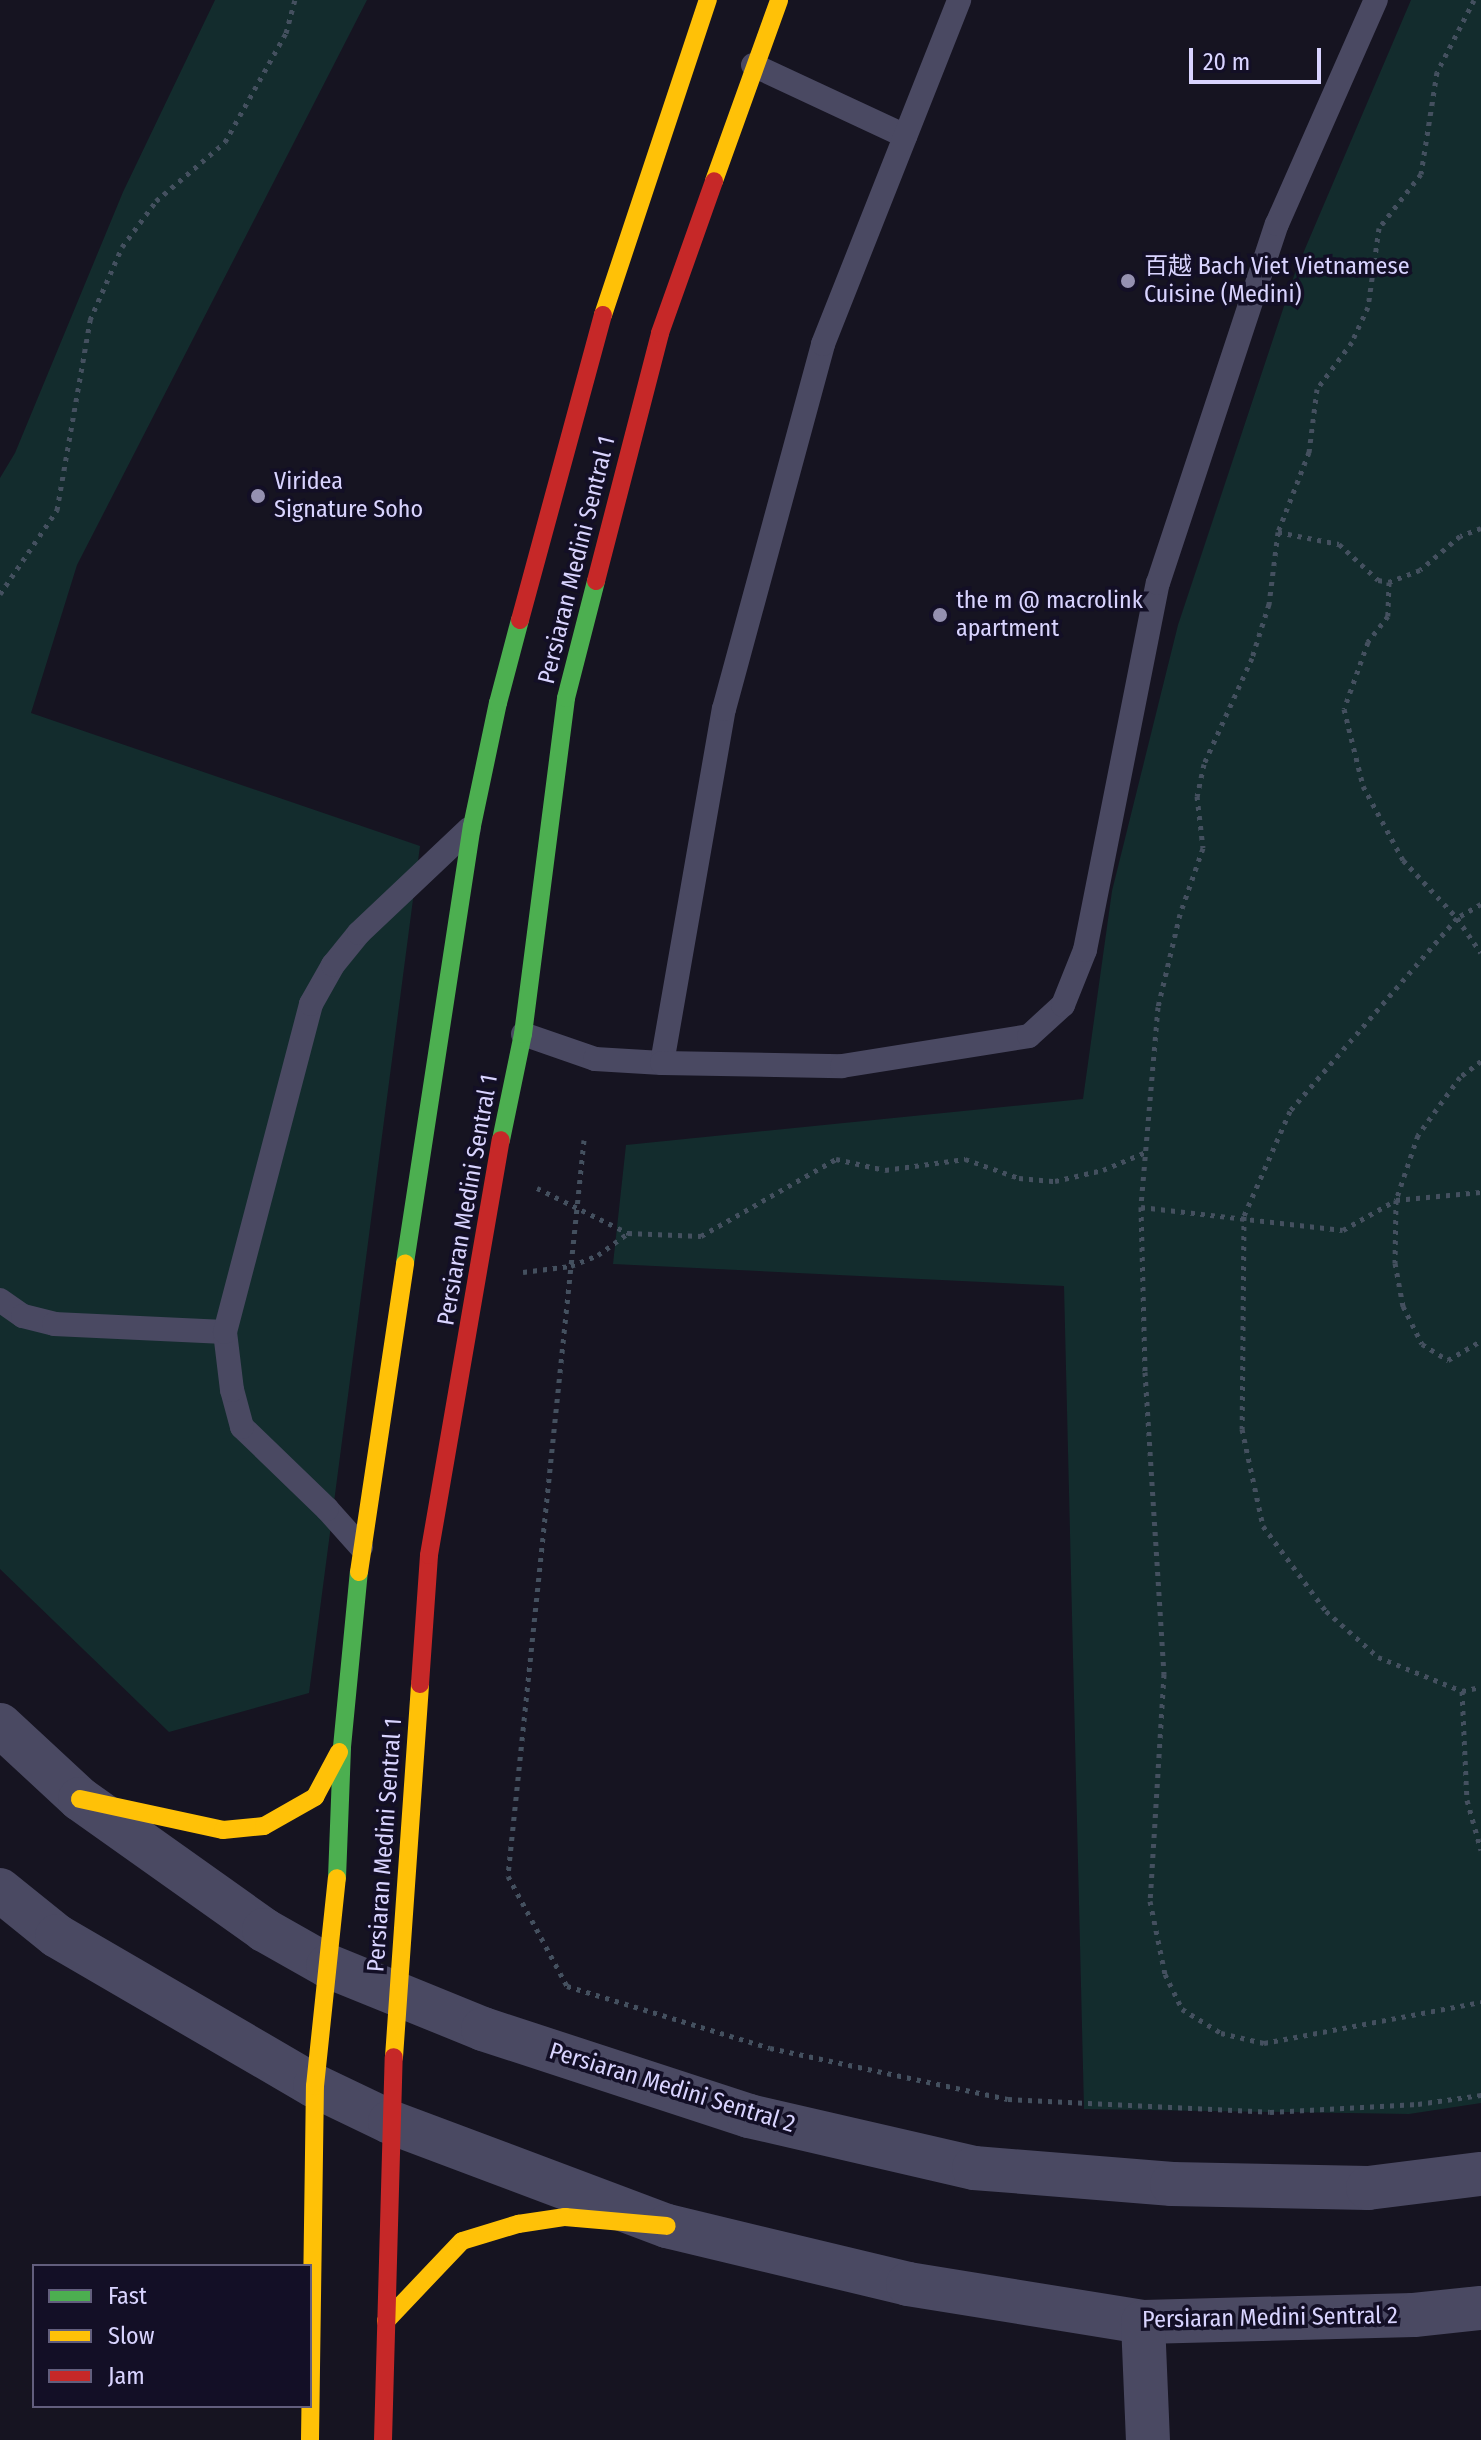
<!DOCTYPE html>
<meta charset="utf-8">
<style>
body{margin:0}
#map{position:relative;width:1481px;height:2440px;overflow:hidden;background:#161421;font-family:"Fira Sans Condensed","Noto Sans SC",sans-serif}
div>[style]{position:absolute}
.green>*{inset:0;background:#132c2d}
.path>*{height:5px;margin-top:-2.5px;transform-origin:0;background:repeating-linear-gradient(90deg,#44505f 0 4px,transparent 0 10px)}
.lane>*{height:24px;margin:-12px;padding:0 12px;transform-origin:12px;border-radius:12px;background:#4a4962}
.street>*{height:44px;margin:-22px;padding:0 22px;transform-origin:22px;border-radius:22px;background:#4a4962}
.fast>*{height:18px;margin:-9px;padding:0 9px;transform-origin:9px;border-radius:9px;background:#4caf50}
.slow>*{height:18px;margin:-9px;padding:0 9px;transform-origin:9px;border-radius:9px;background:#ffc107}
.jam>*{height:18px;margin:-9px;padding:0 9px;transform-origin:9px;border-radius:9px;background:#c62828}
.dots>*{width:22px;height:22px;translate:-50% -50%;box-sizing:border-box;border:4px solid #130f26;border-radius:50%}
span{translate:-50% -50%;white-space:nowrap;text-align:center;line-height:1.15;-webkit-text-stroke:7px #130f26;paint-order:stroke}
.poi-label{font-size:24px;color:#d9d4ff}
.left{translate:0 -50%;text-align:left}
.street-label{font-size:24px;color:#d9d4ff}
.legend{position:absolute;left:32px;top:2264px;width:280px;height:144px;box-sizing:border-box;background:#130f26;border:2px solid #625e7d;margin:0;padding:10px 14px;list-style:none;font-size:24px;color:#d9d4ff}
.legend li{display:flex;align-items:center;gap:16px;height:40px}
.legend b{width:40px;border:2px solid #625e7d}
.scale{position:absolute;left:1189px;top:48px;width:132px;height:36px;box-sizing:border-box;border:4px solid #d9d4ff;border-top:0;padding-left:10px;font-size:24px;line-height:28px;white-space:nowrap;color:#d9d4ff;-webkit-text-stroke:6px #130f26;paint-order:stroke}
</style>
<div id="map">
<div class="green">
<div style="clip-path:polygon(215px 0,367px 0,77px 565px,31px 713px,420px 846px,309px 1693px,169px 1732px,0 1569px,0 478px,15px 453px,123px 192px)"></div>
<div style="clip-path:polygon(1411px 0,1481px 0,1481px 2103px,1409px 2114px,1084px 2109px,1064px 1286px,613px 1264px,626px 1145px,1083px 1099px,1112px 891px,1178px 625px,1296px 270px)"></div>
</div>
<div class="path">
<div style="left:1474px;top:0;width:81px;rotate:117.2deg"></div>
<div style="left:1437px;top:72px;width:103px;rotate:98.9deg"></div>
<div style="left:1421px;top:174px;width:68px;rotate:127.9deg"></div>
<div style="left:1379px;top:228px;width:80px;rotate:97.9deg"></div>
<div style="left:1368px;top:307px;width:38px;rotate:115deg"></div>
<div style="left:1352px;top:342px;width:59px;rotate:126.7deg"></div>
<div style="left:1317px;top:389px;width:64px;rotate:97.2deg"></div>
<div style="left:1309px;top:452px;width:86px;rotate:111.2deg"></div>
<div style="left:1278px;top:532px;width:73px;rotate:97.1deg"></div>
<div style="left:1269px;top:604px;width:57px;rotate:107.5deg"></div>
<div style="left:1252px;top:658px;width:116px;rotate:114.4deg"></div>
<div style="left:1204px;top:764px;width:33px;rotate:102deg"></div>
<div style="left:1197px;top:796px;width:52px;rotate:83.4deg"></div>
<div style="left:1203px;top:848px;width:70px;rotate:109.2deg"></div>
<div style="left:1180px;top:914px;width:96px;rotate:103.3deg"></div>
<div style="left:1158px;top:1007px;width:201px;rotate:94.9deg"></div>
<div style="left:1141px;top:1207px;width:165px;rotate:88.6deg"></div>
<div style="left:1145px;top:1372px;width:303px;rotate:86.4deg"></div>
<div style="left:1164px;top:1674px;width:227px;rotate:93.5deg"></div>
<div style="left:1150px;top:1901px;width:75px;rotate:78.4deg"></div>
<div style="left:1165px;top:1974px;width:39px;rotate:64deg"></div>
<div style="left:1182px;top:2009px;width:46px;rotate:31.6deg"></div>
<div style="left:1221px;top:2033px;width:44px;rotate:13.1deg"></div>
<div style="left:1264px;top:2043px;width:221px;rotate:-10.7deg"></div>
<div style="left:1481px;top:528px;width:22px;rotate:159deg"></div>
<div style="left:1460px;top:536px;width:52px;rotate:139.6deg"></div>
<div style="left:1420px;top:570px;width:33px;rotate:159deg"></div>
<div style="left:1389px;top:582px;width:34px;rotate:92deg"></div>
<div style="left:1388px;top:616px;width:33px;rotate:128deg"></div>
<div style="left:1368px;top:642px;width:71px;rotate:109.7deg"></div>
<div style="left:1344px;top:709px;width:79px;rotate:76.1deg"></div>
<div style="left:1363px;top:786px;width:84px;rotate:61.6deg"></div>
<div style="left:1403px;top:860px;width:79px;rotate:47deg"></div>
<div style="left:1457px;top:918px;width:42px;rotate:55.6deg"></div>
<div style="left:1278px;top:532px;width:62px;rotate:11.1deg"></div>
<div style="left:1339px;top:544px;width:53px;rotate:42.7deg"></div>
<div style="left:1378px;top:580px;width:11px;rotate:10deg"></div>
<div style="left:0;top:594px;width:102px;rotate:-55.8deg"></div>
<div style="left:57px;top:510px;width:193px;rotate:-80.1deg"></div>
<div style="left:90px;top:320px;width:80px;rotate:-66.3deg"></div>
<div style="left:122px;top:247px;width:57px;rotate:-53.5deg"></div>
<div style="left:156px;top:201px;width:91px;rotate:-40.5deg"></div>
<div style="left:225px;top:142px;width:125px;rotate:-60.8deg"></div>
<div style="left:286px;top:33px;width:34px;rotate:-75deg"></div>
<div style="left:1481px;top:904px;width:28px;rotate:150deg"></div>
<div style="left:1457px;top:918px;width:255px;rotate:130.9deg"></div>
<div style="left:1290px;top:1111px;width:115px;rotate:113.7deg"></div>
<div style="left:1244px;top:1216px;width:213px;rotate:90.5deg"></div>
<div style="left:1242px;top:1429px;width:99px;rotate:77.8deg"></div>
<div style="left:1263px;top:1526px;width:106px;rotate:53.5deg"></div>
<div style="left:1326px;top:1611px;width:69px;rotate:41.5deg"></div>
<div style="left:1378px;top:1657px;width:91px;rotate:22deg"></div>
<div style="left:1462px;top:1691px;width:19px;rotate:-12deg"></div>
<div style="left:1481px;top:1061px;width:26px;rotate:143deg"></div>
<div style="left:1460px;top:1077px;width:72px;rotate:125.9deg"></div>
<div style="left:1418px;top:1135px;width:69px;rotate:108.7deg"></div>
<div style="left:1396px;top:1200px;width:63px;rotate:90.9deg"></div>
<div style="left:1395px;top:1263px;width:44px;rotate:79.5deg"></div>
<div style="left:1403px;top:1306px;width:42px;rotate:63.4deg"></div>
<div style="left:1422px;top:1344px;width:31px;rotate:32deg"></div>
<div style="left:1448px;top:1360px;width:38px;rotate:-30deg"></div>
<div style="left:584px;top:1140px;width:740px;rotate:95.9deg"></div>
<div style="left:508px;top:1876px;width:125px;rotate:61.8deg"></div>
<div style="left:567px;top:1986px;width:212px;rotate:17deg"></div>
<div style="left:770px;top:2048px;width:243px;rotate:12.1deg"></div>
<div style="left:1008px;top:2099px;width:262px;rotate:2.8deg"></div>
<div style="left:1270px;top:2112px;width:148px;rotate:-3.1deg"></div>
<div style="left:1418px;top:2104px;width:64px;rotate:-8.1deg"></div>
<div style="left:537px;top:1188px;width:102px;rotate:26.3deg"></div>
<div style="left:628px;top:1233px;width:73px;rotate:2.4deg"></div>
<div style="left:701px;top:1236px;width:155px;rotate:-29.7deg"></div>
<div style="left:836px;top:1159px;width:50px;rotate:12.7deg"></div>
<div style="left:885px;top:1170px;width:81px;rotate:-7.8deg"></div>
<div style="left:965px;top:1159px;width:57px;rotate:19.4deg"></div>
<div style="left:1019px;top:1178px;width:36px;rotate:5deg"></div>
<div style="left:1055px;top:1181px;width:49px;rotate:-12.9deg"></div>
<div style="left:1103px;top:1170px;width:47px;rotate:-22.7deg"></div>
<div style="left:1141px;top:1207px;width:203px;rotate:6.5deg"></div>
<div style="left:1343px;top:1230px;width:61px;rotate:-29.5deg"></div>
<div style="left:1396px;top:1200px;width:85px;rotate:-5.4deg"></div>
<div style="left:523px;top:1272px;width:48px;rotate:-7.1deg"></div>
<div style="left:571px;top:1266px;width:29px;rotate:-22deg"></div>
<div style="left:598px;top:1255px;width:37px;rotate:-36deg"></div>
<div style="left:1462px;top:1691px;width:109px;rotate:87.4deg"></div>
<div style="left:1467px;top:1800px;width:52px;rotate:74.4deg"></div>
</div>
<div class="lane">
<div style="left:753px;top:65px;width:168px;rotate:25deg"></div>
<div style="left:523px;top:1034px;width:76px;rotate:19.1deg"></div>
<div style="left:595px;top:1059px;width:67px;rotate:3.4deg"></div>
<div style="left:662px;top:1063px;width:359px;rotate:-80.1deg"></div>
<div style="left:724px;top:709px;width:378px;rotate:-74.8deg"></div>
<div style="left:823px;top:344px;width:370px;rotate:-68.4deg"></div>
<div style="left:662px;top:1063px;width:180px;rotate:1deg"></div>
<div style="left:842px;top:1066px;width:189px;rotate:-9.1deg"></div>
<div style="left:1029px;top:1036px;width:46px;rotate:-42.4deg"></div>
<div style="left:1063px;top:1005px;width:59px;rotate:-68.2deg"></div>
<div style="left:1085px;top:950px;width:374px;rotate:-78.8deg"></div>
<div style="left:1158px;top:583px;width:378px;rotate:-71.7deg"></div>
<div style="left:1277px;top:224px;width:245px;rotate:-66.2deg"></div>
<div style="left:0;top:1300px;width:28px;rotate:35deg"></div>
<div style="left:23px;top:1316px;width:32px;rotate:14deg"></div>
<div style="left:54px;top:1324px;width:171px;rotate:2.7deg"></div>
<div style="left:361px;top:1547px;width:51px;rotate:-131.8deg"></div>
<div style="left:327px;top:1509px;width:118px;rotate:-136deg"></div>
<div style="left:242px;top:1427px;width:38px;rotate:-105deg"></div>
<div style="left:232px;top:1390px;width:58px;rotate:-96.9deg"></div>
<div style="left:225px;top:1332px;width:339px;rotate:-75.3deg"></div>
<div style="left:311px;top:1004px;width:45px;rotate:-60.6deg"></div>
<div style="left:333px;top:965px;width:41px;rotate:-50.9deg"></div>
<div style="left:359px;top:933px;width:151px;rotate:-43.4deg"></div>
</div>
<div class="street">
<div style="left:0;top:1725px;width:109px;rotate:42.8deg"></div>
<div style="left:80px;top:1799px;width:226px;rotate:35.4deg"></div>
<div style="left:264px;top:1930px;width:73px;rotate:29.4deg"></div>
<div style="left:328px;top:1966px;width:167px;rotate:22.1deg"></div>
<div style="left:483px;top:2029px;width:280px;rotate:18.1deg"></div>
<div style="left:749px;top:2116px;width:231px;rotate:13deg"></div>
<div style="left:974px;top:2168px;width:199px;rotate:4.6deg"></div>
<div style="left:1172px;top:2184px;width:196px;rotate:1.2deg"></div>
<div style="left:1368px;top:2188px;width:114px;rotate:-7.1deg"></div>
<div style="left:0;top:1890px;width:73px;rotate:38.9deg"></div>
<div style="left:57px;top:1936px;width:298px;rotate:30.2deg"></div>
<div style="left:315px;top:2086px;width:83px;rotate:25.6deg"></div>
<div style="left:390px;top:2122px;width:296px;rotate:20.6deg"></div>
<div style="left:667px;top:2226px;width:248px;rotate:13.5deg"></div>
<div style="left:908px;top:2284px;width:238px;rotate:9.2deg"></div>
<div style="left:1143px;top:2322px;width:271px;rotate:-1.5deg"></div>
<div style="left:1414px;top:2315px;width:67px;rotate:-6deg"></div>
<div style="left:1143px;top:2322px;width:118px;rotate:87.6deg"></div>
</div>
<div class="fast">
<div style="left:501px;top:1140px;width:108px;rotate:-78.3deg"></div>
<div style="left:523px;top:1034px;width:339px;rotate:-82.7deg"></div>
<div style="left:566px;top:698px;width:121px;rotate:-75.6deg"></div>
<div style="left:405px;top:1263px;width:442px;rotate:-81.3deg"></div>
<div style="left:472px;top:826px;width:126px;rotate:-78.1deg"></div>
<div style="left:498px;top:703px;width:86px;rotate:-75.2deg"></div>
<div style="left:337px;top:1878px;width:131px;rotate:-87.8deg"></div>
<div style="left:342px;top:1747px;width:176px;rotate:-84.5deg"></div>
</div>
<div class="slow">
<div style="left:714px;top:181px;width:192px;rotate:-70.2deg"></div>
<div style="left:603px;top:315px;width:332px;rotate:-71.6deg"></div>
<div style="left:359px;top:1572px;width:312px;rotate:-81.5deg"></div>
<div style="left:80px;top:1799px;width:146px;rotate:12.2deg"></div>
<div style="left:223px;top:1830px;width:41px;rotate:-5.6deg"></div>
<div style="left:264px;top:1826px;width:59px;rotate:-29.6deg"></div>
<div style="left:315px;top:1797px;width:51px;rotate:-61.9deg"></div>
<div style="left:394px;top:2057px;width:374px;rotate:-86deg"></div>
<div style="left:386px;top:2321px;width:110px;rotate:-46.5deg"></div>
<div style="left:462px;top:2241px;width:59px;rotate:-16.9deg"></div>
<div style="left:518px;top:2224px;width:48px;rotate:-8.5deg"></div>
<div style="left:565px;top:2217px;width:102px;rotate:5deg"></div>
<div style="left:310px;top:2440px;width:354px;rotate:-89.2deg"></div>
<div style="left:315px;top:2086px;width:209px;rotate:-84deg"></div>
</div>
<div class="jam">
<div style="left:596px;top:581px;width:256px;rotate:-75.5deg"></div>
<div style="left:660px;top:333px;width:161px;rotate:-70.4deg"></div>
<div style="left:520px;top:620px;width:316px;rotate:-74.8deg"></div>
<div style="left:420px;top:1684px;width:129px;rotate:-86deg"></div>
<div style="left:429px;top:1555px;width:421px;rotate:-80.2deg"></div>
<div style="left:383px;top:2440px;width:383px;rotate:-88.4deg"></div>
</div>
<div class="dots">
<div style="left:1128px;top:281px;background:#9591b1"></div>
<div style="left:258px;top:496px;background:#9591b1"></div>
<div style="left:940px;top:615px;background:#9591b1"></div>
</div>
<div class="poi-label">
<span class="left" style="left:1144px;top:281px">百越 Bach Viet Vietnamese<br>Cuisine (Medini)</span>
<span class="left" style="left:274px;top:496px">Viridea<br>Signature Soho</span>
<span class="left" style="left:956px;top:615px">the m @ macrolink<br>apartment</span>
</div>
<div class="street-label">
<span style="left:577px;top:560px;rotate:-76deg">Persiaran Medini Sentral 1</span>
<span style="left:468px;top:1200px;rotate:-80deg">Persiaran Medini Sentral 1</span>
<span style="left:385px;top:1845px;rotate:-86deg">Persiaran Medini Sentral 1</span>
<span style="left:672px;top:2088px;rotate:17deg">Persiaran Medini Sentral 2</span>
<span style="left:1270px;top:2318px;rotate:-1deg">Persiaran Medini Sentral 2</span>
</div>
<ul class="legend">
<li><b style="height:10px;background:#4caf50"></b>Fast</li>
<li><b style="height:10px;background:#ffc107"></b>Slow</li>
<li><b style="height:10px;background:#c62828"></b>Jam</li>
</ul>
<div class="scale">20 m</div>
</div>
